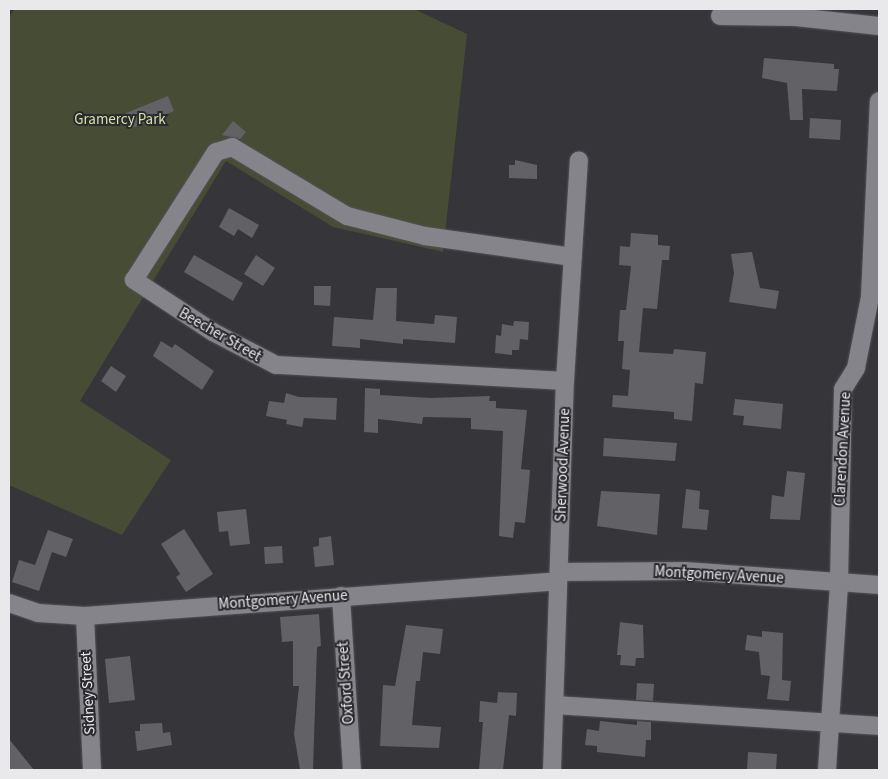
<!DOCTYPE html>
<style>
body{margin:0}
#map{position:relative;width:888px;height:779px;overflow:hidden;background:#35353a;font-family:"Source Sans 3",sans-serif}
div>[style]{position:absolute}
.green>*{inset:0;background:#474c35}
.building>*{inset:0;background:#616166}
.roads{filter:drop-shadow(0 0 1px #525256) drop-shadow(0 0 1px #525256)}
.minor>*{height:18px;margin:-9px;padding:0 9px;transform-origin:9px;border-radius:9px;background:#84848a}
span{translate:-50% -50%;white-space:nowrap;text-align:center;line-height:1.15;-webkit-text-stroke:4px #2b2b2f;paint-order:stroke}
.park-label{font-size:15px;color:#d4e1a8}
.street-label{font-size:15px;color:#e9e9ec}
.frame{position:absolute;inset:0;border:10px solid #e9e9ec;pointer-events:none}
</style>
<div id="map">
<div class="green">
<div style="clip-path:polygon(15px 9px,414px 9px,467px 34px,443px 252px,333px 227px,226px 161px,80px 401px,171px 460px,122px 535px,9px 485px,9px 17px)"></div>
</div>
<div class="building">
<div style="clip-path:polygon(764px 58px,834px 64px,834px 69px,839px 69px,837px 91px,802px 89px,803px 120px,790px 120px,787px 83px,762px 78px)"></div>
<div style="clip-path:polygon(168px 96px,174px 111px,132px 128px,126px 113px)"></div>
<div style="clip-path:polygon(810px 118px,841px 120px,840px 140px,809px 138px)"></div>
<div style="clip-path:polygon(233px 121px,246px 132px,240px 139px,222px 135px)"></div>
<div style="clip-path:polygon(515px 160px,537px 165px,537px 179px,509px 178px,509px 165px,515px 165px)"></div>
<div style="clip-path:polygon(229px 208px,259px 225px,252px 238px,238px 229px,234px 236px,219px 227px)"></div>
<div style="clip-path:polygon(631px 233px,658px 235px,658px 245px,670px 246px,669px 260px,662px 260px,657px 309px,643px 308px,639px 352px,673px 354px,674px 349px,706px 352px,703px 384px,695px 383px,692px 421px,674px 419px,674px 412px,612px 407px,613px 395px,628px 396px,630px 370px,622px 369px,624px 341px,618px 341px,620px 310px,626px 310px,631px 266px,619px 265px,620px 246px,630px 247px)"></div>
<div style="clip-path:polygon(752px 252px,760px 288px,779px 291px,776px 309px,729px 302px,734px 273px,731px 254px)"></div>
<div style="clip-path:polygon(194px 255px,243px 283px,233px 301px,184px 272px)"></div>
<div style="clip-path:polygon(256px 255px,275px 268px,263px 286px,244px 274px)"></div>
<div style="clip-path:polygon(314px 286px,331px 286px,330px 306px,314px 305px)"></div>
<div style="clip-path:polygon(376px 288px,397px 288px,396px 321px,434px 324px,435px 315px,457px 317px,455px 343px,403px 339px,403px 344px,360px 339px,360px 348px,332px 346px,334px 317px,373px 320px)"></div>
<div style="clip-path:polygon(514px 321px,529px 322px,528px 340px,520px 339px,519px 350px,512px 350px,512px 355px,495px 353px,496px 335px,501px 336px,502px 324px,513px 326px)"></div>
<div style="clip-path:polygon(161px 341px,172px 348px,175px 344px,214px 371px,202px 390px,153px 356px)"></div>
<div style="clip-path:polygon(111px 366px,126px 376px,116px 392px,101px 381px)"></div>
<div style="clip-path:polygon(365px 388px,380px 389px,380px 395px,431px 398px,490px 396px,489px 401px,496px 401px,496px 408px,527px 410px,521px 469px,530px 470px,529px 484px,525px 523px,515px 522px,513px 538px,499px 536px,503px 431px,471px 429px,471px 418px,423px 417px,422px 424px,378px 419px,378px 433px,364px 432px)"></div>
<div style="clip-path:polygon(286px 393px,299px 397px,337px 398px,336px 420px,304px 418px,302px 427px,286px 424px,287px 420px,266px 416px,269px 401px,284px 403px)"></div>
<div style="clip-path:polygon(735px 399px,783px 404px,781px 429px,743px 425px,744px 416px,733px 415px)"></div>
<div style="clip-path:polygon(604px 438px,677px 443px,675px 461px,603px 456px)"></div>
<div style="clip-path:polygon(787px 471px,805px 473px,800px 520px,770px 519px,772px 495px,784px 497px)"></div>
<div style="clip-path:polygon(686px 489px,700px 491px,699px 509px,709px 510px,707px 530px,682px 528px)"></div>
<div style="clip-path:polygon(601px 491px,660px 494px,657px 535px,597px 526px)"></div>
<div style="clip-path:polygon(246px 509px,250px 544px,230px 546px,228px 531px,219px 532px,217px 512px)"></div>
<div style="clip-path:polygon(184px 529px,213px 574px,186px 592px,176px 577px,180px 574px,161px 544px)"></div>
<div style="clip-path:polygon(48px 530px,73px 539px,66px 557px,52px 552px,39px 591px,12px 582px,19px 560px,35px 565px)"></div>
<div style="clip-path:polygon(331px 536px,334px 565px,315px 567px,313px 547px,319px 546px,319px 538px)"></div>
<div style="clip-path:polygon(282px 546px,283px 563px,265px 564px,264px 547px)"></div>
<div style="clip-path:polygon(319px 614px,321px 646px,317px 647px,313px 770px,300px 770px,294px 734px,299px 686px,293px 686px,293px 641px,282px 642px,280px 617px)"></div>
<div style="clip-path:polygon(620px 622px,643px 625px,644px 658px,636px 658px,635px 666px,620px 665px,621px 655px,617px 655px)"></div>
<div style="clip-path:polygon(406px 625px,443px 629px,440px 654px,423px 652px,420px 681px,416px 681px,412px 725px,441px 727px,439px 748px,380px 746px,383px 685px,395px 686px)"></div>
<div style="clip-path:polygon(762px 631px,783px 633px,782px 680px,791px 681px,789px 701px,767px 699px,770px 676px,761px 675px,759px 652px,745px 650px,747px 635px,762px 637px)"></div>
<div style="clip-path:polygon(130px 656px,135px 700px,109px 703px,105px 659px)"></div>
<div style="clip-path:polygon(637px 683px,654px 684px,653px 701px,636px 700px)"></div>
<div style="clip-path:polygon(498px 692px,517px 693px,516px 716px,509px 715px,503px 770px,479px 770px,483px 722px,479px 722px,480px 701px,497px 703px)"></div>
<div style="clip-path:polygon(600px 721px,637px 725px,637px 721px,651px 722px,651px 740px,646px 740px,645px 757px,597px 752px,597px 746px,585px 745px,587px 729px,599px 731px)"></div>
<div style="clip-path:polygon(162px 723px,163px 733px,170px 732px,172px 745px,137px 751px,135px 731px,140px 731px,140px 724px)"></div>
<div style="clip-path:polygon(9px 739px,34px 770px,9px 770px)"></div>
<div style="clip-path:polygon(748px 752px,777px 754px,776px 770px,747px 770px)"></div>
</div>
<div class="roads">
<div class="minor">
<div style="left:720px;top:16px;width:76px;rotate:0.8deg"></div>
<div style="left:796px;top:17px;width:83px;rotate:6.2deg"></div>
<div style="left:565px;top:381px;width:289px;rotate:-176.8deg"></div>
<div style="left:276px;top:365px;width:71px;rotate:-152.4deg"></div>
<div style="left:213px;top:332px;width:95px;rotate:-146.6deg"></div>
<div style="left:134px;top:280px;width:152px;rotate:-57.4deg"></div>
<div style="left:216px;top:152px;width:17px;rotate:-17deg"></div>
<div style="left:232px;top:147px;width:134px;rotate:31deg"></div>
<div style="left:347px;top:216px;width:81px;rotate:14.4deg"></div>
<div style="left:425px;top:236px;width:149px;rotate:8.1deg"></div>
<div style="left:559px;top:572px;width:126px;rotate:-0.5deg"></div>
<div style="left:685px;top:571px;width:195px;rotate:4.1deg"></div>
<div style="left:341px;top:596px;width:174px;rotate:86.4deg"></div>
<div style="left:9px;top:603px;width:31px;rotate:19deg"></div>
<div style="left:38px;top:613px;width:47px;rotate:3.7deg"></div>
<div style="left:85px;top:616px;width:474px;rotate:-4.2deg"></div>
<div style="left:85px;top:616px;width:154px;rotate:87.4deg"></div>
<div style="left:556px;top:705px;width:324px;rotate:3.7deg"></div>
<div style="left:552px;top:770px;width:389px;rotate:-88.1deg"></div>
<div style="left:565px;top:381px;width:221px;rotate:-86.4deg"></div>
<div style="left:827px;top:770px;width:188px;rotate:-86.3deg"></div>
<div style="left:839px;top:582px;width:193px;rotate:-88.8deg"></div>
<div style="left:843px;top:389px;width:25px;rotate:-58deg"></div>
<div style="left:856px;top:368px;width:72px;rotate:-78.8deg"></div>
<div style="left:870px;top:297px;width:196px;rotate:-87.4deg"></div>
</div>
</div>
<div class="park-label">
<span style="left:120px;top:120px">Gramercy Park</span>
</div>
<div class="street-label">
<span style="left:220px;top:335px;rotate:30deg">Beecher Street</span>
<span style="left:843px;top:449px;rotate:-87deg">Clarendon Avenue</span>
<span style="left:563px;top:465px;rotate:-88deg">Sherwood Avenue</span>
<span style="left:719px;top:575px;rotate:3deg">Montgomery Avenue</span>
<span style="left:283px;top:600px;rotate:-4deg">Montgomery Avenue</span>
<span style="left:346px;top:683px;rotate:-94deg">Oxford Street</span>
<span style="left:88px;top:693px;rotate:-93deg">Sidney Street</span>
</div>
<div class="frame"></div>
</div>
